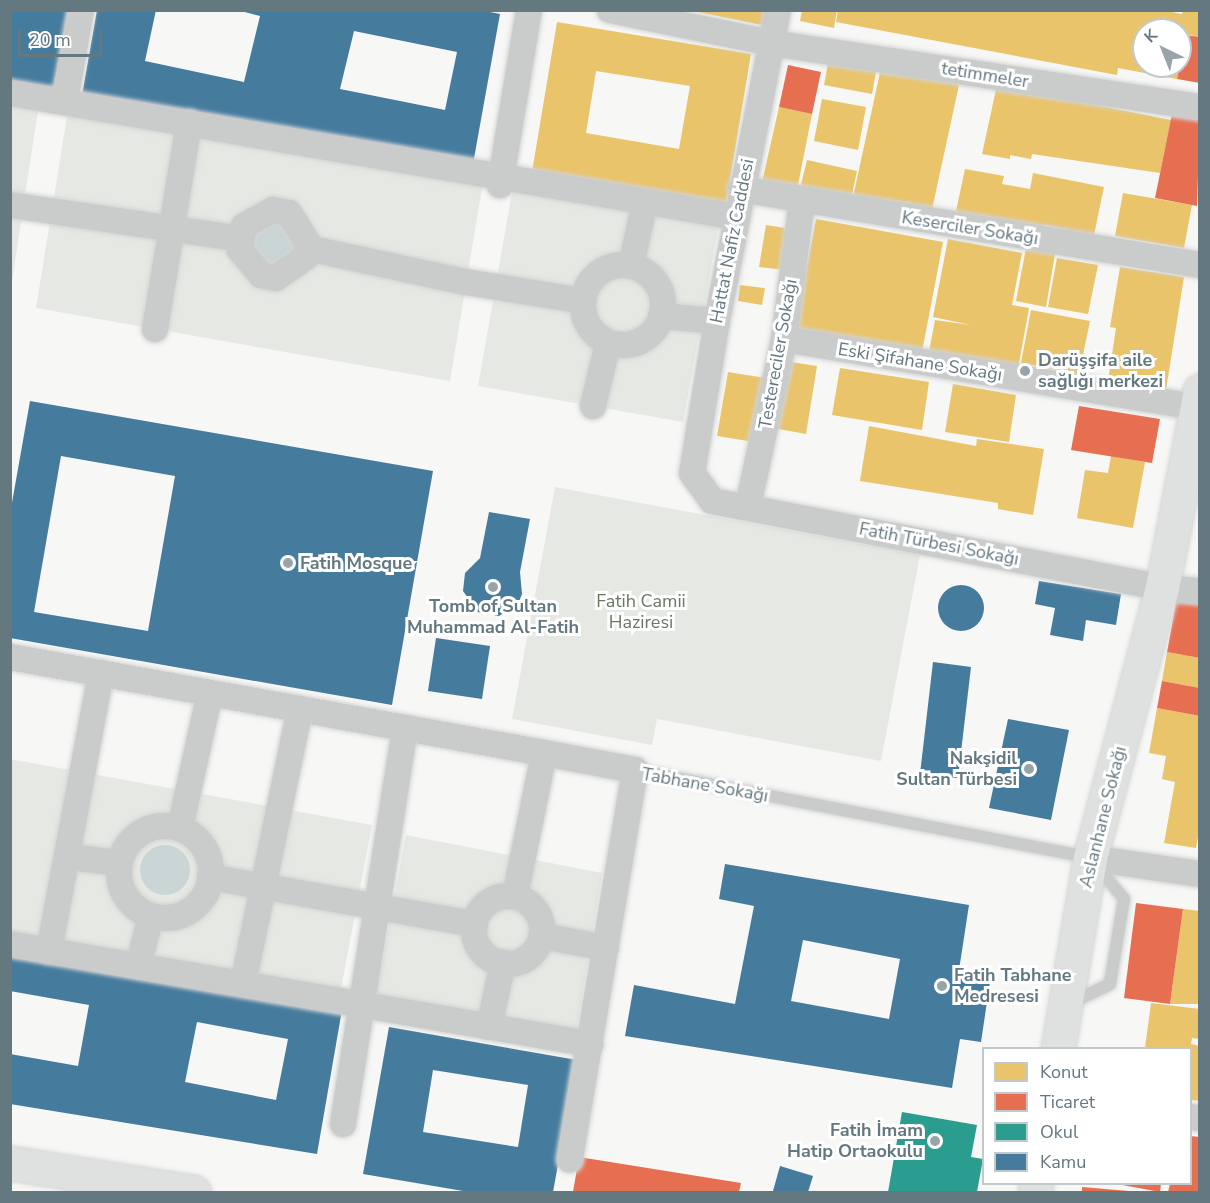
<!DOCTYPE html>
<meta charset="utf-8">
<style>
body{margin:0}
#map{position:relative;width:1210px;height:1203px;overflow:hidden;background:#f7f7f6;font-family:"Nunito Sans",sans-serif}
div>[style]{position:absolute}
.green>*{inset:0;background:#e6e9e3}
.water>*{inset:0;background:#cad5d6}
.round{border-radius:50%}
.homes>*{inset:0;background:#e9c46a}
.shops>*{inset:0;background:#e76f51}
.schools>*{inset:0;background:#2a9d8f}
.public>*{inset:0;background:#457b9d}
.roads{filter:drop-shadow(0 0 2px #d3d4d4) drop-shadow(0 0 2px #d3d4d4)}
.lane>*{height:12px;margin:-6px;padding:0 6px;transform-origin:6px;border-radius:6px;background:#cacccc}
.street>*{height:26px;margin:-13px;padding:0 13px;transform-origin:13px;border-radius:13px;background:#cacccc}
.street>.ring{margin:-13px;padding:0;box-sizing:content-box;background:none;border:26px solid #cacccc;border-radius:50%}
.secondary>*{height:33px;margin:-16.5px;padding:0 16.5px;transform-origin:16.5px;border-radius:16.5px;background:#dfe0e0}
.primary>*{height:33px;margin:-16.5px;padding:0 16.5px;transform-origin:16.5px;border-radius:16.5px;background:#dfe0e0}
.dots>*{width:16px;height:16px;translate:-50% -50%;box-sizing:border-box;border:3px solid #fff;border-radius:50%}
span{translate:-50% -50%;white-space:nowrap;text-align:center;line-height:1.15;-webkit-text-stroke:6px #fff;paint-order:stroke}
.street-label{font-size:18px;color:#647880}
.poi-label{font-size:18px;color:#647880;font-weight:700}
.left{translate:0 -50%;text-align:left}
.right{translate:-100% -50%;text-align:right}
.park-label{font-size:18px;color:#697862}
.frame{position:absolute;inset:0;border:12px solid #647880;pointer-events:none}
.legend{position:absolute;left:982px;top:1047px;width:210px;height:138px;box-sizing:border-box;background:#fff;border:2px solid #c1c9cc;margin:0;padding:8px 10px;list-style:none;font-size:18px;color:#647880}
.legend li{display:flex;align-items:center;gap:12px;height:30px}
.legend b{width:30px;border:2px solid #c1c9cc}
.north{position:absolute;left:1132px;top:18px;width:60px;height:60px;box-sizing:border-box;background:#fff;border:2px solid #c1c9cc;border-radius:50%;rotate:317deg;font-size:16px;font-weight:700;line-height:24px;text-align:center;color:#647880}
.north::after{content:'';display:block;margin:auto;width:21px;height:27px;background:#97a4a9;clip-path:polygon(50% 0,100% 100%,50% 72%,0 100%)}
.scale{position:absolute;left:18px;top:30px;width:84px;height:27px;box-sizing:border-box;border:3px solid #647880;border-top:0;padding-left:8px;font-size:18px;line-height:21px;white-space:nowrap;color:#647880;-webkit-text-stroke:4px #fff;paint-order:stroke}
</style>
<div id="map">
<div class="green">
<div style="clip-path:polygon(11px 100px,39px 104px,11px 288px)"></div>
<div style="clip-path:polygon(68px 110px,483px 182px,450px 381px,36px 308px)"></div>
<div style="clip-path:polygon(513px 187px,719px 224px,683px 422px,478px 386px)"></div>
<div style="clip-path:polygon(555px 487px,920px 555px,881px 761px,657px 719px,652px 745px,512px 719px)"></div>
<div style="clip-path:polygon(10px 759px,372px 825px,340px 994px,11px 932px)"></div>
<div style="clip-path:polygon(406px 835px,602px 873px,575px 1038px,375px 1000px)"></div>
</div>
<div class="water">
<div style="clip-path:polygon(280px 221px,300px 250px,269px 276px,247px 235px)"></div>
<div class="round" style="left:140px;top:845px;width:50px;height:50px"></div>
</div>
<div class="homes">
<div style="clip-path:polygon(688px 10px,770px 10px,767px 26px)"></div>
<div style="clip-path:polygon(802px 10px,837px 10px,834px 28px,800px 21px)"></div>
<div style="clip-path:polygon(838px 10px,1162px 10px,1182px 14px,1183px 10px,1200px 10px,1200px 37px,1185px 34px,1180px 56px,1180px 30px,1144px 30px,1144px 66px,1179px 66px,1177px 79px,1118px 68px,1117px 75px,836px 22px)"></div>
<div style="clip-path:polygon(evenodd,557px 22px,751px 54px,725px 210px,531px 178px,557px 22px,596px 71px,690px 86px,679px 149px,586px 133px,596px 71px)"></div>
<div style="clip-path:polygon(829px 58px,877px 67px,872px 94px,824px 85px)"></div>
<div style="clip-path:polygon(881px 68px,959px 85px,931px 214px,853px 197px)"></div>
<div style="clip-path:polygon(997px 85px,1171px 120px,1160px 173px,1032px 154px,1031px 159px,1010px 155px,1010px 159px,982px 154px)"></div>
<div style="clip-path:polygon(822px 99px,866px 107px,858px 150px,814px 141px)"></div>
<div style="clip-path:polygon(779px 107px,812px 114px,796px 195px,761px 187px)"></div>
<div style="clip-path:polygon(807px 160px,857px 171px,850px 204px,799px 193px)"></div>
<div style="clip-path:polygon(965px 169px,1004px 176px,1002px 184px,1030px 189px,1033px 173px,1104px 187px,1094px 235px,1044px 225px,1043px 231px,956px 211px)"></div>
<div style="clip-path:polygon(1123px 193px,1192px 205px,1184px 248px,1115px 236px)"></div>
<div style="clip-path:polygon(816px 219px,943px 242px,922px 352px,795px 328px)"></div>
<div style="clip-path:polygon(766px 225px,791px 229px,784px 270px,759px 267px)"></div>
<div style="clip-path:polygon(948px 239px,1022px 253px,1012px 305px,1029px 308px,1018px 369px,929px 352px,935px 320px,971px 325px,933px 317px)"></div>
<div style="clip-path:polygon(1026px 248px,1055px 254px,1046px 307px,1016px 301px)"></div>
<div style="clip-path:polygon(1057px 258px,1098px 265px,1088px 314px,1048px 307px)"></div>
<div style="clip-path:polygon(1120px 267px,1184px 277px,1166px 390px,1108px 381px,1116px 328px,1110px 327px)"></div>
<div style="clip-path:polygon(740px 285px,765px 288px,762px 305px,738px 301px)"></div>
<div style="clip-path:polygon(1031px 310px,1090px 321px,1079px 374px,1021px 363px)"></div>
<div style="clip-path:polygon(784px 361px,817px 366px,806px 434px,773px 428px)"></div>
<div style="clip-path:polygon(840px 368px,929px 382px,922px 430px,832px 415px)"></div>
<div style="clip-path:polygon(728px 372px,765px 378px,754px 442px,717px 436px)"></div>
<div style="clip-path:polygon(953px 384px,1016px 395px,1009px 442px,945px 432px)"></div>
<div style="clip-path:polygon(869px 426px,976px 446px,977px 439px,1044px 449px,1033px 515px,998px 509px,998px 503px,860px 481px)"></div>
<div style="clip-path:polygon(1111px 456px,1145px 462px,1133px 528px,1077px 518px,1085px 470px,1108px 473px)"></div>
<div style="clip-path:polygon(1167px 652px,1200px 658px,1200px 688px,1162px 681px)"></div>
<div style="clip-path:polygon(1157px 708px,1200px 716px,1200px 826px,1196px 848px,1164px 843px,1175px 782px,1162px 779px,1166px 756px,1149px 753px)"></div>
<div style="clip-path:polygon(1183px 909px,1200px 911px,1200px 1004px,1170px 1004px)"></div>
<div style="clip-path:polygon(1151px 1003px,1200px 1009px,1200px 1039px,1192px 1038px,1191px 1044px,1200px 1046px,1200px 1101px,1191px 1100px,1191px 1048px,1145px 1048px)"></div>
</div>
<div class="shops">
<div style="clip-path:polygon(1185px 35px,1200px 37px,1200px 83px,1177px 79px)"></div>
<div style="clip-path:polygon(788px 65px,821px 72px,812px 114px,779px 107px)"></div>
<div style="clip-path:polygon(1173px 109px,1200px 115px,1197px 206px,1155px 198px)"></div>
<div style="clip-path:polygon(1079px 406px,1160px 419px,1152px 463px,1071px 450px)"></div>
<div style="clip-path:polygon(1177px 597px,1200px 601px,1200px 658px,1167px 652px)"></div>
<div style="clip-path:polygon(1162px 681px,1200px 688px,1200px 716px,1157px 708px)"></div>
<div style="clip-path:polygon(1136px 903px,1183px 909px,1170px 1004px,1124px 998px)"></div>
<div style="clip-path:polygon(1190px 1136px,1200px 1137px,1200px 1192px,1168px 1192px,1170px 1184px,1190px 1184px)"></div>
<div style="clip-path:polygon(579px 1157px,741px 1183px,739px 1192px,573px 1192px)"></div>
<div style="clip-path:polygon(1117px 1184px,1161px 1184px,1160px 1192px)"></div>
<div style="clip-path:polygon(1082px 1187px,1129px 1191px,1129px 1192px,1082px 1192px)"></div>
</div>
<div class="schools">
<div style="clip-path:polygon(902px 1112px,977px 1125px,971px 1157px,983px 1159px,977px 1192px,888px 1192px)"></div>
</div>
<div class="public">
<div style="clip-path:polygon(10px 10px,69px 10px,52px 96px,10px 88px)"></div>
<div style="clip-path:polygon(evenodd,97px 10px,156px 10px,145px 61px,244px 82px,260px 16px,237px 10px,480px 10px,500px 14px,473px 164px,82px 95px,97px 10px,354px 31px,457px 52px,445px 110px,340px 89px,354px 31px)"></div>
<div style="clip-path:polygon(evenodd,30px 401px,433px 471px,392px 705px,10px 638px,10px 514px,30px 401px,61px 456px,175px 476px,148px 631px,34px 612px,61px 456px)"></div>
<div style="clip-path:polygon(489px 512px,530px 519px,520px 572px,522px 594px,518px 604px,499px 616px,478px 612px,463px 591px,465px 573px,480px 558px)"></div>
<div style="clip-path:polygon(1039px 581px,1121px 594px,1116px 625px,1086px 620px,1083px 641px,1050px 635px,1055px 608px,1035px 604px)"></div>
<div class="round" style="left:938px;top:585px;width:46px;height:46px"></div>
<div style="clip-path:polygon(436px 638px,490px 646px,482px 699px,428px 691px)"></div>
<div style="clip-path:polygon(933px 662px,971px 667px,958px 778px,920px 774px)"></div>
<div style="clip-path:polygon(1008px 719px,1069px 730px,1051px 820px,989px 808px)"></div>
<div style="clip-path:polygon(evenodd,725px 864px,969px 905px,959px 970px,991px 975px,981px 1042px,960px 1039px,952px 1088px,625px 1036px,634px 985px,735px 1004px,754px 906px,719px 899px,725px 864px,803px 940px,900px 959px,889px 1019px,791px 1001px,803px 940px)"></div>
<div style="clip-path:polygon(evenodd,10px 955px,342px 1010px,317px 1154px,10px 1104px,10px 1054px,78px 1066px,89px 1005px,10px 991px,10px 955px,197px 1022px,288px 1039px,276px 1100px,185px 1082px,197px 1022px)"></div>
<div style="clip-path:polygon(evenodd,389px 1027px,577px 1060px,553px 1192px,469px 1192px,363px 1174px,389px 1027px,433px 1070px,528px 1085px,518px 1147px,423px 1132px,433px 1070px)"></div>
<div style="clip-path:polygon(780px 1166px,813px 1176px,808px 1192px,773px 1191px)"></div>
</div>
<div class="roads">
<div class="lane">
<div style="left:635px;top:770px;width:463px;rotate:10.9deg"></div>
<div style="left:1090px;top:858px;width:53px;rotate:50.3deg"></div>
<div style="left:1124px;top:899px;width:86px;rotate:99.4deg"></div>
<div style="left:1110px;top:984px;width:46px;rotate:154deg"></div>
</div>
<div class="street">
<div style="left:610px;top:10px;width:164px;rotate:11.6deg"></div>
<div style="left:771px;top:43px;width:434px;rotate:8.5deg"></div>
<div style="left:778px;top:10px;width:317px;rotate:101.1deg"></div>
<div style="left:717px;top:321px;width:154px;rotate:99.3deg"></div>
<div style="left:692px;top:473px;width:34px;rotate:54deg"></div>
<div style="left:712px;top:501px;width:458px;rotate:10.9deg"></div>
<div style="left:1162px;top:588px;width:38px;rotate:5deg"></div>
<div style="left:67px;top:89px;width:80px;rotate:-80deg"></div>
<div style="left:10px;top:93px;width:737px;rotate:9.69deg"></div>
<div style="left:500px;top:185px;width:177px;rotate:-80.6deg"></div>
<div style="left:741px;top:189px;width:465px;rotate:9.4deg"></div>
<div style="left:10px;top:205px;width:234px;rotate:8.3deg"></div>
<div style="left:273px;top:210px;width:16px;rotate:11deg"></div>
<div style="left:289px;top:213px;width:34px;rotate:58deg"></div>
<div style="left:307px;top:242px;width:15px;rotate:94deg"></div>
<div style="left:306px;top:257px;width:37px;rotate:145deg"></div>
<div style="left:276px;top:278px;width:15px;rotate:-169deg"></div>
<div style="left:261px;top:275px;width:33px;rotate:-130deg"></div>
<div style="left:240px;top:250px;width:24px;rotate:-81deg"></div>
<div style="left:244px;top:226px;width:33px;rotate:-29deg"></div>
<div style="left:307px;top:248px;width:163px;rotate:12.1deg"></div>
<div style="left:466px;top:282px;width:119px;rotate:9.2deg"></div>
<div class="ring" style="left:583px;top:265px;width:54px;height:54px"></div>
<div style="left:631px;top:266px;width:66px;rotate:-77.7deg"></div>
<div style="left:661px;top:316px;width:56px;rotate:5.1deg"></div>
<div style="left:155px;top:329px;width:209px;rotate:-80.6deg"></div>
<div style="left:784px;top:339px;width:422px;rotate:9.4deg"></div>
<div style="left:593px;top:406px;width:65px;rotate:-76.6deg"></div>
<div style="left:748px;top:506px;width:171px;rotate:-77.8deg"></div>
<div style="left:784px;top:339px;width:140px;rotate:-82.6deg"></div>
<div style="left:10px;top:657px;width:543px;rotate:10.19deg"></div>
<div class="ring" style="left:119px;top:826px;width:66px;height:66px"></div>
<div style="left:180px;top:828px;width:138px;rotate:-77.5deg"></div>
<div style="left:69px;top:857px;width:51px;rotate:6.7deg"></div>
<div style="left:1090px;top:858px;width:111px;rotate:8.3deg"></div>
<div style="left:210px;top:877px;width:269px;rotate:10.1deg"></div>
<div style="left:515px;top:896px;width:146px;rotate:-78.5deg"></div>
<div style="left:544px;top:753px;width:93px;rotate:10.6deg"></div>
<div style="left:635px;top:770px;width:395px;rotate:99.5deg"></div>
<div class="ring" style="left:474px;top:896px;width:42px;height:42px"></div>
<div style="left:542px;top:936px;width:65px;rotate:10.6deg"></div>
<div style="left:10px;top:944px;width:589px;rotate:9.78deg"></div>
<div style="left:49px;top:951px;width:283px;rotate:-79.4deg"></div>
<div style="left:138px;top:966px;width:52px;rotate:-75.4deg"></div>
<div style="left:243px;top:984px;width:281px;rotate:-78.3deg"></div>
<div style="left:489px;top:1027px;width:66px;rotate:-77.7deg"></div>
<div style="left:1190px;top:1117px;width:10px;rotate:6deg"></div>
<div style="left:343px;top:1124px;width:401px;rotate:-81.1deg"></div>
</div>
<div class="secondary">
<div style="left:1058px;top:1048px;width:193px;rotate:-80.4deg"></div>
<div style="left:1090px;top:858px;width:279px;rotate:-75.1deg"></div>
<div style="left:1162px;top:588px;width:201px;rotate:-79.1deg"></div>
<div style="left:1035px;top:1192px;width:8px;rotate:-83deg"></div>
</div>
<div class="primary">
<div style="left:10px;top:1163px;width:186px;rotate:9deg"></div>
</div>
</div>
<div class="dots">
<div style="left:1025px;top:371px;background:#97a4a9"></div>
<div style="left:288px;top:563px;background:#97a4a9"></div>
<div style="left:493px;top:587px;background:#97a4a9"></div>
<div style="left:1029px;top:769px;background:#97a4a9"></div>
<div style="left:942px;top:986px;background:#97a4a9"></div>
<div style="left:935px;top:1141px;background:#97a4a9"></div>
</div>
<div class="street-label">
<span style="left:985px;top:75px;rotate:9deg">tetimmeler</span>
<span style="left:970px;top:228px;rotate:9deg">Keserciler Sokağı</span>
<span style="left:732px;top:241px;rotate:-79deg">Hattat Nafiz Caddesi</span>
<span style="left:778px;top:354px;rotate:-80deg">Testereciler Sokağı</span>
<span style="left:920px;top:362px;rotate:9deg">Eski Şifahane Sokağı</span>
<span style="left:939px;top:544px;rotate:11deg">Fatih Türbesi Sokağı</span>
<span style="left:705px;top:785px;rotate:10deg">Tabhane Sokağı</span>
<span style="left:1103px;top:817px;rotate:-76deg">Aslanhane Sokağı</span>
</div>
<div class="poi-label">
<span class="left" style="left:1038px;top:371px">Darüşşifa aile<br>sağlığı merkezi</span>
<span class="left" style="left:300px;top:563px">Fatih Mosque</span>
<span style="left:493px;top:617px">Tomb of Sultan<br>Muhammad Al-Fatih</span>
<span class="right" style="left:1017px;top:769px">Nakşidil<br>Sultan Türbesi</span>
<span class="left" style="left:954px;top:986px">Fatih Tabhane<br>Medresesi</span>
<span class="right" style="left:923px;top:1141px">Fatih İmam<br>Hatip Ortaokulu</span>
</div>
<div class="park-label">
<span style="left:641px;top:612px">Fatih Camii<br>Haziresi</span>
</div>
<div class="frame"></div>
<ul class="legend">
<li><b style="height:16px;background:#e9c46a"></b>Konut</li>
<li><b style="height:16px;background:#e76f51"></b>Ticaret</li>
<li><b style="height:16px;background:#2a9d8f"></b>Okul</li>
<li><b style="height:16px;background:#457b9d"></b>Kamu</li>
</ul>
<div class="north">K</div>
<div class="scale">20 m</div>
</div>
